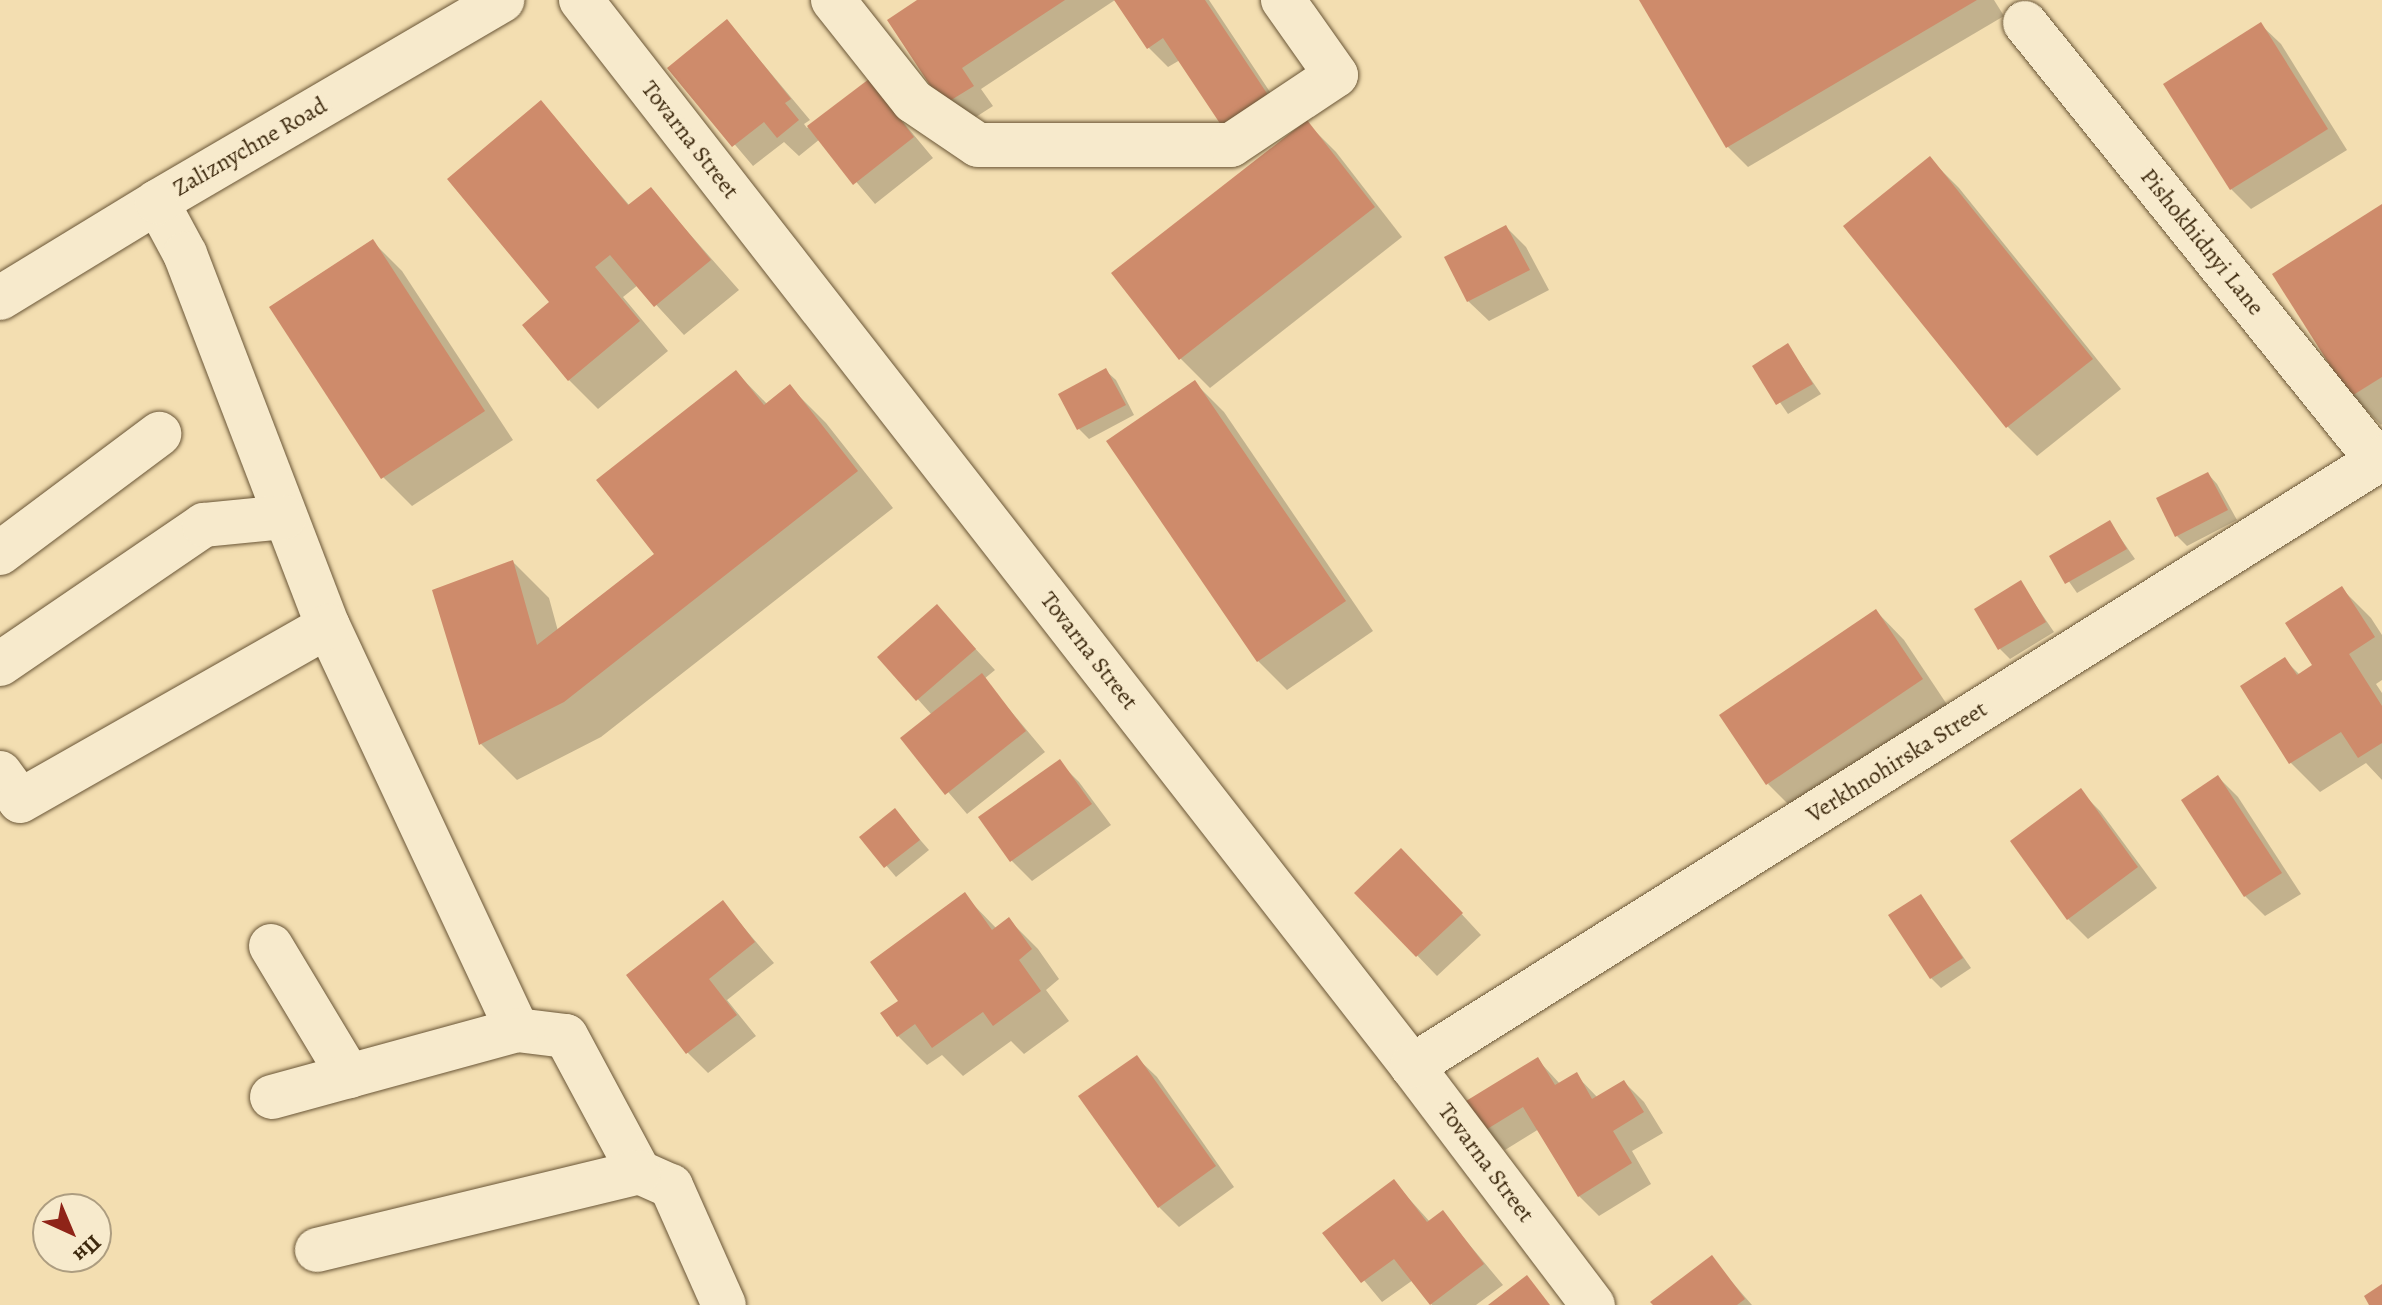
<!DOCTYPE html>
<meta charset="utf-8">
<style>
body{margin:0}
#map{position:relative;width:2382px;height:1305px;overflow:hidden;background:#f3deb1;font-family:Alegreya,serif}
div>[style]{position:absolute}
.shadow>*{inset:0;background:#0003}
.building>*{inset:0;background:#ce8b6b}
.roads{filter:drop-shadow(0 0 2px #6a5637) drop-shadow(0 0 2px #6a5637)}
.minor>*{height:44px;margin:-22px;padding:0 22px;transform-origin:22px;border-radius:22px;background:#f7eacc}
span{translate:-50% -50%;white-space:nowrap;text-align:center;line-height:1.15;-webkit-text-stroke:8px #f7eacc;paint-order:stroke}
.street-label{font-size:24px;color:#3d290e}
.north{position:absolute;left:32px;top:1193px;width:80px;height:80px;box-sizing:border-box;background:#f7eacc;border:2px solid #ad9d80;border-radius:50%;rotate:136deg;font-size:22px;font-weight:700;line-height:32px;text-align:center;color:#3d290e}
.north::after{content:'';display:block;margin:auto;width:28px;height:36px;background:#8f2418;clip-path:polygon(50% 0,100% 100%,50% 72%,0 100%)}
</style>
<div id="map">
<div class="shadow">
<div style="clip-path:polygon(921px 0,1115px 0,981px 89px,993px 106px,965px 124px,945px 104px)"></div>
<div style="clip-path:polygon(1116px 0,1209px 0,1286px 116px,1222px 124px,1180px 60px,1168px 67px,1148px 47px)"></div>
<div style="clip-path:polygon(1642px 0,1994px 0,2004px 16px,1748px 167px,1728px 147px)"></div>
<div style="clip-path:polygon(727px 21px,810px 120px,804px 124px,807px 128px,869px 81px,933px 158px,875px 204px,820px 139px,799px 156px,784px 142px,753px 166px,670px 68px)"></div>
<div style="clip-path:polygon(2260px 24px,2281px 44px,2347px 150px,2251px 209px,2231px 189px)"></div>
<div style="clip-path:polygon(541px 103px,630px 206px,650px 189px,739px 290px,684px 335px,638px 285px,623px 297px,668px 351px,598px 409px,569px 380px,552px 303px)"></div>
<div style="clip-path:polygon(1307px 123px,1336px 152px,1402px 237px,1210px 388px,1181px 359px,1114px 273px)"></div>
<div style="clip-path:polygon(1930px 159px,1959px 188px,2121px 389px,2037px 456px,2008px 427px,1846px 227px)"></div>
<div style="clip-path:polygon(2382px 206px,2382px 424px,2381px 425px,2352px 396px)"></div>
<div style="clip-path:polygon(1506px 227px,1526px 247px,1549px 290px,1489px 321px,1468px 301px)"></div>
<div style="clip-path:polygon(373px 242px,402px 271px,513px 440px,412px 506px,383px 477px)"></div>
<div style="clip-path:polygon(1788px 346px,1821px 394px,1788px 414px,1755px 366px)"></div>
<div style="clip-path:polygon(1106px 371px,1116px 380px,1134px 415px,1089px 439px,1079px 429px)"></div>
<div style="clip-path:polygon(736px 372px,767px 404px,790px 387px,826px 423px,893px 508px,601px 737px,517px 780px,481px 744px,513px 562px,549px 598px,558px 631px,656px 554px)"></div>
<div style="clip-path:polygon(1195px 383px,1224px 412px,1373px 631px,1287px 690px,1258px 661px)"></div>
<div style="clip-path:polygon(2208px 474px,2217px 484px,2237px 520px,2187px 546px,2177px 536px)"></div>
<div style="clip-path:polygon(2110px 523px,2135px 559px,2077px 593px,2052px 557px)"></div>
<div style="clip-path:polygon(2020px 582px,2054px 632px,2010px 659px,2000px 649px)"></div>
<div style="clip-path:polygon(2342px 589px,2371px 618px,2382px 635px,2382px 680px,2376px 684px,2382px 693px,2382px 780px,2366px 763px,2320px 792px,2291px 763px,2284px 659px,2300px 675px,2315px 666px)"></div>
<div style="clip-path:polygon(937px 607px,995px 670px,984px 679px,1045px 752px,967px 814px,902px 738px,932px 715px,880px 657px)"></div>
<div style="clip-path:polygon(1876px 611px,1904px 640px,1950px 709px,1797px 813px,1768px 784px)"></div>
<div style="clip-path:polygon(1059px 762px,1079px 782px,1111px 825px,1032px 881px,1012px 861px,981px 817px)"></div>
<div style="clip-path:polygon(2218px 777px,2238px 797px,2301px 894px,2265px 916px,2245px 896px)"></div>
<div style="clip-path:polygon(2080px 791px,2100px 811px,2157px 888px,2088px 939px,2068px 919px)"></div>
<div style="clip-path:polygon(895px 811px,929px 850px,896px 877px,862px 837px)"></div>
<div style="clip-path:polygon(1421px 870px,1481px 935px,1437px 976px,1357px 893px)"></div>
<div style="clip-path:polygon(964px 895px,997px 929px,1009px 920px,1038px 949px,1059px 979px,1046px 990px,1069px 1021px,1024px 1054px,1011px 1041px,963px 1076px,942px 1055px,927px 1065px,898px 1036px,901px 1001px)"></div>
<div style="clip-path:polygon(1921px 896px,1971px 968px,1941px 988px,1931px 978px)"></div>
<div style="clip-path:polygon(723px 903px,774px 963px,727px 1000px,756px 1036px,708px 1073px,688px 1053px,629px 976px)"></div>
<div style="clip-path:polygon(1136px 1057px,1157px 1077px,1234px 1187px,1179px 1227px,1159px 1207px)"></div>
<div style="clip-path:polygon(1538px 1060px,1561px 1085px,1576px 1075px,1598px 1098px,1624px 1082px,1644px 1102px,1663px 1133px,1632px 1151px,1651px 1184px,1599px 1216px,1579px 1196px,1539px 1129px,1505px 1150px,1485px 1130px)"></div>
<div style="clip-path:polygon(1394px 1182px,1430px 1222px,1443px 1213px,1503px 1285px,1476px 1305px,1432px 1305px,1413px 1280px,1382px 1302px,1325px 1233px)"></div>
<div style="clip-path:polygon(1711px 1258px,1752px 1305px,1655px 1305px)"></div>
</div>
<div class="building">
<div style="clip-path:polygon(917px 0,1065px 0,962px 68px,974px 86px,943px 105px,887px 20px)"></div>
<div style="clip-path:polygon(1114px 0,1205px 0,1268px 95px,1221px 125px,1163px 38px,1147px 49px)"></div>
<div style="clip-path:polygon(1639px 0,1977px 0,1726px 148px)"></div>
<div style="clip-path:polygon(727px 19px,791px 99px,785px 103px,799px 120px,777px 138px,764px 122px,732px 147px,667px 68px)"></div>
<div style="clip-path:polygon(2261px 22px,2328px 129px,2230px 190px,2163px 84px)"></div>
<div style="clip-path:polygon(869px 79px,914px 137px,853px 185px,807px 126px)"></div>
<div style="clip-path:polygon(541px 100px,628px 205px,651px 187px,711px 260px,654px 307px,610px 255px,595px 267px,640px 321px,568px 381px,522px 325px,549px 302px,447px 179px)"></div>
<div style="clip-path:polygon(1307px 120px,1375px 207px,1179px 360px,1111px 273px)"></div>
<div style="clip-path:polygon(1930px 156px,2093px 359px,2006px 428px,1843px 226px)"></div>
<div style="clip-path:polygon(2382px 204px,2382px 377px,2350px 397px,2272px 274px)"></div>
<div style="clip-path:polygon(1506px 225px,1530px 270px,1467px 302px,1444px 257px)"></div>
<div style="clip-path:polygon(373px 239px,485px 411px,381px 479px,269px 307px)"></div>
<div style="clip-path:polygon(1788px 343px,1813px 384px,1776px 405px,1752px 366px)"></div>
<div style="clip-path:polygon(1106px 368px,1126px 405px,1077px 430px,1058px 394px)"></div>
<div style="clip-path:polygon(736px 370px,764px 405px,790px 384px,858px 471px,564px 702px,479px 745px,432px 590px,513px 560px,537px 645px,654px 554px,596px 480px)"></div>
<div style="clip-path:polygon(1195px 380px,1346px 601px,1257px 662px,1106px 441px)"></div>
<div style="clip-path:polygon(2208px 472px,2228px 510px,2175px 537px,2156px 498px)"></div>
<div style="clip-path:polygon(2110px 520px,2127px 549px,2065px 584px,2049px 556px)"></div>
<div style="clip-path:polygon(2021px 580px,2046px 622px,1998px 650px,1974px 609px)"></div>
<div style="clip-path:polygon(2342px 586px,2375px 637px,2349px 654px,2382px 706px,2382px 743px,2358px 758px,2341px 732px,2289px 764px,2240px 686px,2285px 657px,2297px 675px,2312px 665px,2285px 623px)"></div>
<div style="clip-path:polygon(937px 604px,976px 649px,916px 701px,877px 657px)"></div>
<div style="clip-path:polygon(1876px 609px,1923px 679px,1766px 785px,1719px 715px)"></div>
<div style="clip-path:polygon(982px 673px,1026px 731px,945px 795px,900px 738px)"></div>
<div style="clip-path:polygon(1060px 759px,1092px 804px,1010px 862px,978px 817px)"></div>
<div style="clip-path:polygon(2218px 775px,2282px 873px,2244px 897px,2181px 800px)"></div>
<div style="clip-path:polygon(2081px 788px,2138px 867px,2067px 920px,2010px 841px)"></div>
<div style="clip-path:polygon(895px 808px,920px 840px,884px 868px,859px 837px)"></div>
<div style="clip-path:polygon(1401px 848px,1463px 913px,1416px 957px,1354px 893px)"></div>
<div style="clip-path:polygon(965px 892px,992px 930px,1009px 917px,1032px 949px,1019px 960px,1041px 991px,993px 1026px,983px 1012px,932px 1048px,915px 1024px,897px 1037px,880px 1013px,898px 1001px,870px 962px)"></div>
<div style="clip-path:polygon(1921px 894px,1963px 958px,1930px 979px,1888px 915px)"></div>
<div style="clip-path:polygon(723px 900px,755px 942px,709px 979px,737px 1015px,686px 1054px,626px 975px)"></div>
<div style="clip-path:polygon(1137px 1055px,1216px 1166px,1158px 1208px,1078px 1096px)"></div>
<div style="clip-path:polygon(1538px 1057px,1555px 1085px,1577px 1072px,1592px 1099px,1624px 1080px,1644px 1112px,1613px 1131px,1632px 1163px,1578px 1197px,1523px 1107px,1484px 1131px,1466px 1101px)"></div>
<div style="clip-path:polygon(1394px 1179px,1427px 1222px,1443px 1210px,1484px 1264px,1430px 1305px,1394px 1259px,1361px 1283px,1322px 1233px)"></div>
<div style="clip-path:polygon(1712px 1255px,1745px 1299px,1737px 1305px,1653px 1305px,1650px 1302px)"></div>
<div style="clip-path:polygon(1527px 1275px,1550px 1305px,1488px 1305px)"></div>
<div style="clip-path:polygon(2382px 1284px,2382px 1305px,2369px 1305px,2364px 1296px)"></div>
</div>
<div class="roads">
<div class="minor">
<div style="left:581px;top:0;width:1352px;rotate:52.06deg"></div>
<div style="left:1412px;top:1066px;width:300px;rotate:52.9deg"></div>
<div style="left:833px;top:0;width:129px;rotate:51.6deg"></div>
<div style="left:913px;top:101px;width:78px;rotate:34.1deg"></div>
<div style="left:978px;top:145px;width:253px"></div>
<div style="left:1231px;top:145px;width:126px;rotate:-33.7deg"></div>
<div style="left:1336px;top:75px;width:92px;rotate:-125.2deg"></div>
<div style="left:2025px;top:23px;width:563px;rotate:51.13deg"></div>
<div style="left:157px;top:202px;width:59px;rotate:61.7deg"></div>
<div style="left:185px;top:254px;width:399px;rotate:69deg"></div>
<div style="left:328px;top:626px;width:446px;rotate:64.9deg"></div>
<div style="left:517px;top:1030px;width:49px;rotate:7deg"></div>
<div style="left:566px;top:1036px;width:154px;rotate:61.8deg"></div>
<div style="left:639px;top:1172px;width:35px;rotate:24deg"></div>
<div style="left:671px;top:1186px;width:130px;rotate:66deg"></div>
<div style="left:0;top:298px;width:184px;rotate:-31.4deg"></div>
<div style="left:157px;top:202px;width:400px;rotate:-30.3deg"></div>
<div style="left:0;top:553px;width:199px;rotate:-36.8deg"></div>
<div style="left:0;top:664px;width:247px;rotate:-34.3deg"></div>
<div style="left:204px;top:525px;width:81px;rotate:-5.6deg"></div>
<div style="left:0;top:773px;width:34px;rotate:54deg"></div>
<div style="left:20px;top:801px;width:354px;rotate:-29.6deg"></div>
<div style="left:271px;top:946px;width:152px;rotate:59deg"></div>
<div style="left:1412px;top:1066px;width:1145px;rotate:-32.08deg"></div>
<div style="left:272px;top:1097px;width:254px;rotate:-15.3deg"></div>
<div style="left:317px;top:1250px;width:331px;rotate:-13.6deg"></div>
</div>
</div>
<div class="street-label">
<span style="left:690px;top:140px;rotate:52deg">Tovarna Street</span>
<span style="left:250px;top:147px;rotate:-30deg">Zaliznychne Road</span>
<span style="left:2202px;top:242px;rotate:51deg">Pishokhidnyi Lane</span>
<span style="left:1089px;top:651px;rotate:52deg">Tovarna Street</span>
<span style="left:1897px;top:762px;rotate:-32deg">Verkhnohirska Street</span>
<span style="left:1486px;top:1163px;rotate:53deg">Tovarna Street</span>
</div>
<div class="north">Пн</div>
</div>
